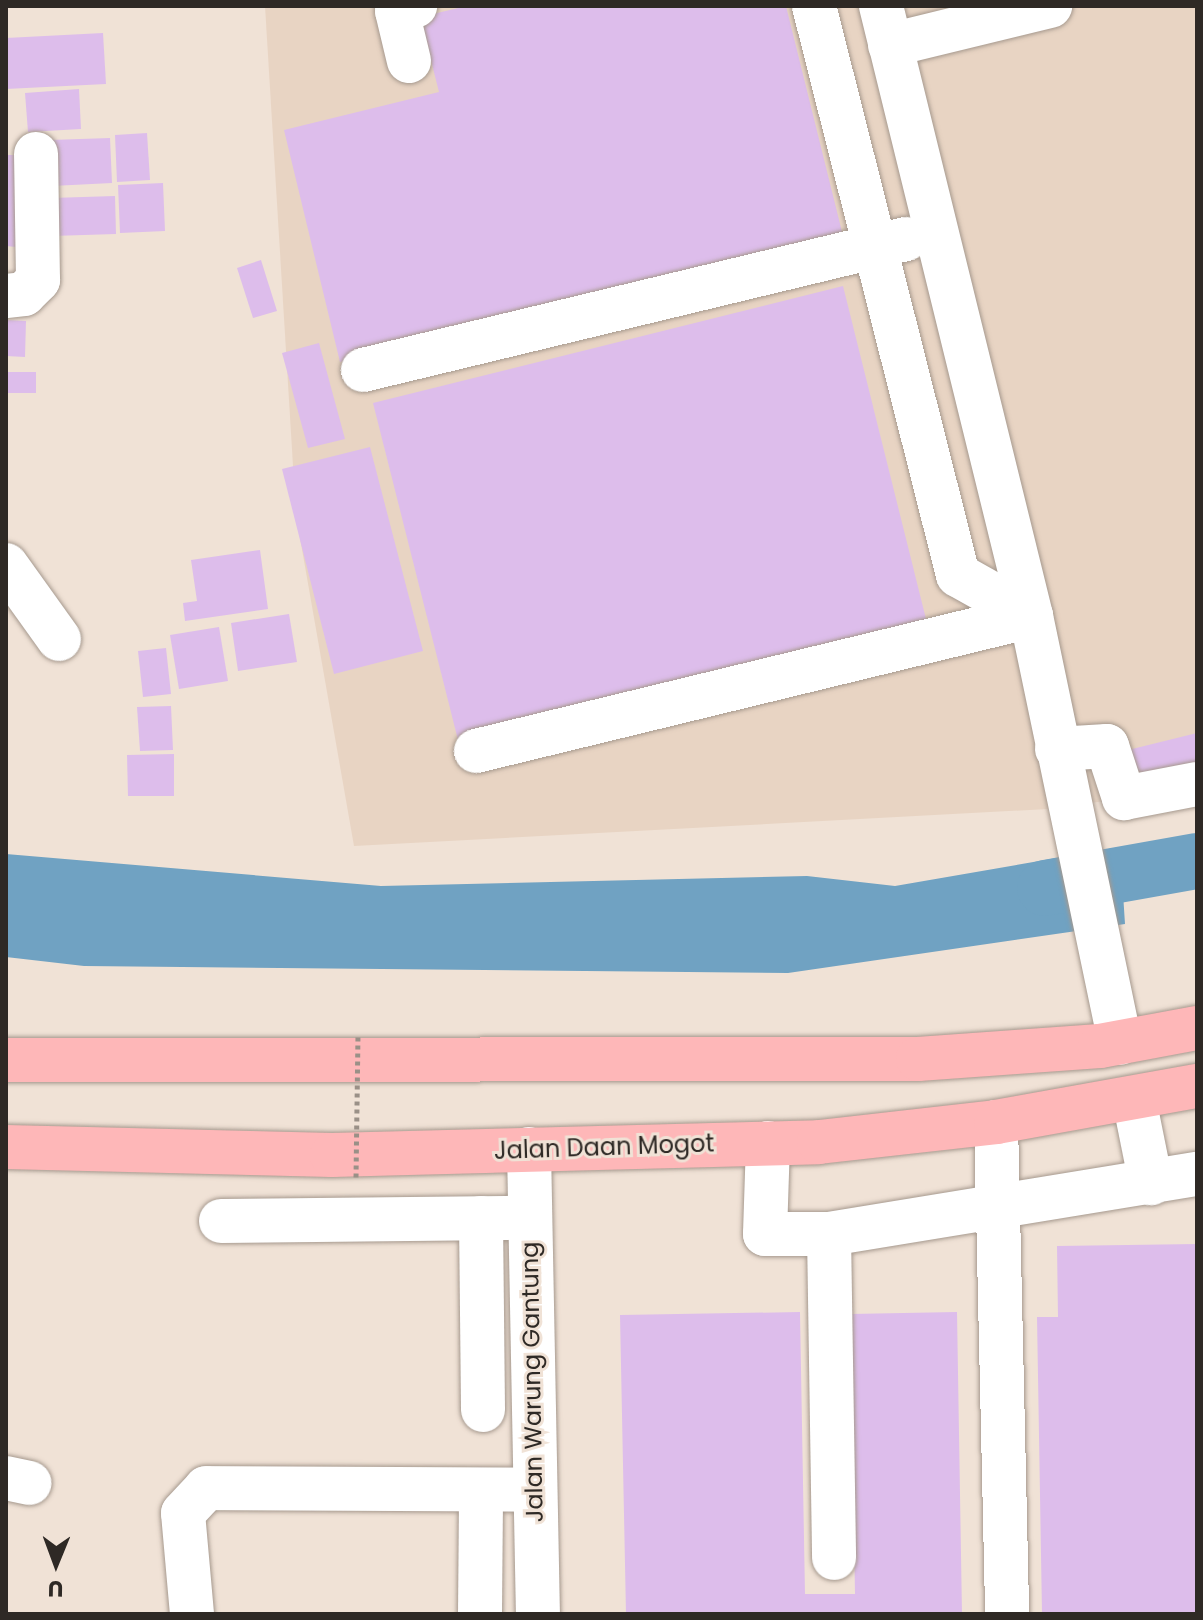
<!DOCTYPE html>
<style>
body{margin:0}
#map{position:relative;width:1203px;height:1620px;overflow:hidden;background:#f0e2d6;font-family:Poppins,sans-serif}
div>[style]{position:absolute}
.built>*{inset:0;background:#e8d4c3}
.water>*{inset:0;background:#70a2c2}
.river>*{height:56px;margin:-28px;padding:0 28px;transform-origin:28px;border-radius:28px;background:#70a2c2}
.building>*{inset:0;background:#ddbdeb}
.roads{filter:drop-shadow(0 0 2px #a6998e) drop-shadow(0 0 2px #a6998e)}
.minor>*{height:44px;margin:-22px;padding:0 22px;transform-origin:22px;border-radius:22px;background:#fff}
.highway>*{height:44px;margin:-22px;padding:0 22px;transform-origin:22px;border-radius:22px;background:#feb7b8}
.path-bridge>*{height:5px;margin-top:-2.5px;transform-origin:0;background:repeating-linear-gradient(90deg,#9a9087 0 4px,transparent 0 8px)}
span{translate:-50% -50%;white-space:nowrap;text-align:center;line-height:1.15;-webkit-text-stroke:6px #f0e2d6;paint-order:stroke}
.street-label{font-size:24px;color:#2e2925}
.frame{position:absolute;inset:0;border:8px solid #2e2925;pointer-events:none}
.north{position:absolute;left:16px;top:1524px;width:80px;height:80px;-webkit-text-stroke:6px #f0e2d6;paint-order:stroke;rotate:181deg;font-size:22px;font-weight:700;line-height:32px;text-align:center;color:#2e2925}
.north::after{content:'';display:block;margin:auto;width:28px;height:36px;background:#2e2925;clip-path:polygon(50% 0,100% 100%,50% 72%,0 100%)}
</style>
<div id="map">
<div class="built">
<div style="clip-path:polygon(265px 6px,1197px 6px,1197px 788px,1048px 809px,354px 846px,296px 515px)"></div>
</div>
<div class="water">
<div style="clip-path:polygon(1120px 847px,1125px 924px,788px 973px,84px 966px,6px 957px,6px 854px,381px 886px,807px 876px,895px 886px)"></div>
</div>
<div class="river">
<div style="left:1045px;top:888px;width:154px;rotate:-10.1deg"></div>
</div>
<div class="building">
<div style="clip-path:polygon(467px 6px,786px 6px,844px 240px,340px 362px,284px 130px,439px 92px,420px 17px)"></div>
<div style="clip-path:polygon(103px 33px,106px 84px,6px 89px,6px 38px)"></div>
<div style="clip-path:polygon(79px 89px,81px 129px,28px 132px,25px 93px)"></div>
<div style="clip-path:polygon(147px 133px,150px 180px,117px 182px,115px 135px)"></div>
<div style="clip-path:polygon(110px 138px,112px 183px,52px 186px,50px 140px)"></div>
<div style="clip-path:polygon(6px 155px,18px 155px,16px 247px,6px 246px)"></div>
<div style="clip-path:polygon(163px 183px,165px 231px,120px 233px,118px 185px)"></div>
<div style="clip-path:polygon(115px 196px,116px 234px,52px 236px,51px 198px)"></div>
<div style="clip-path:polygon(261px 260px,277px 311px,253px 318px,237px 268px)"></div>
<div style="clip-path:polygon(843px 286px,927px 623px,458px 740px,373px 403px)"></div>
<div style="clip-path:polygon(6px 320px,26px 321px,25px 357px,6px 356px)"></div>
<div style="clip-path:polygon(319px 343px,345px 439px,308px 448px,282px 353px)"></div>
<div style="clip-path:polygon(6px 372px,36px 372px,36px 393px,6px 393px)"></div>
<div style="clip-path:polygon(370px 447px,423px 651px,334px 674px,282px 469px)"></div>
<div style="clip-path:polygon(260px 550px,268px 609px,185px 621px,183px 603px,197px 601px,191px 560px)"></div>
<div style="clip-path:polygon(289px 614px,297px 662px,238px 671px,231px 623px)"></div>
<div style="clip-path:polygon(219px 627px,228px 681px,179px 689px,170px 635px)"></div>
<div style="clip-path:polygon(166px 648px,171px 694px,143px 697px,138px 651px)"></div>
<div style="clip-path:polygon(171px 706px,173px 750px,140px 751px,137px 707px)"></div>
<div style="clip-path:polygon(1197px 733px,1197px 766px,1127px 784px,1120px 752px)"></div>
<div style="clip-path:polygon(174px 754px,174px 796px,128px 796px,127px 755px)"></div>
<div style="clip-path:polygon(1197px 1244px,1197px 1614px,1042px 1614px,1037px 1317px,1058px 1317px,1057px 1246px)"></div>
<div style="clip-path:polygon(800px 1312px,805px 1594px,855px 1594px,850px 1314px,957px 1312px,962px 1614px,626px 1614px,620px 1315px)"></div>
</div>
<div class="roads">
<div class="minor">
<div style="left:814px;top:6px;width:587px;rotate:75.8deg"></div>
<div style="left:958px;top:575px;width:84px;rotate:29.3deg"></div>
<div style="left:881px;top:6px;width:628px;rotate:76.18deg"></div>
<div style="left:1031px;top:616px;width:436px;rotate:78.2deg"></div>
<div style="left:890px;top:45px;width:165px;rotate:-13.7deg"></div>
<div style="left:409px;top:61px;width:51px;rotate:-103.5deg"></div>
<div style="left:397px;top:11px;width:19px;rotate:-16deg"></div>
<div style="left:6px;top:296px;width:18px;rotate:-6deg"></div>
<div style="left:24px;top:294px;width:20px;rotate:-45deg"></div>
<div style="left:38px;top:280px;width:126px;rotate:-90.9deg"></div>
<div style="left:363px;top:370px;width:559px;rotate:-13.56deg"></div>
<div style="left:6px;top:565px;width:91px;rotate:54.4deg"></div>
<div style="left:1057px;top:749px;width:50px;rotate:-3.4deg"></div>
<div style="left:1107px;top:746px;width:55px;rotate:71.9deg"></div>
<div style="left:1124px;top:798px;width:74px;rotate:-10.9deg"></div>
<div style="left:476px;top:751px;width:571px;rotate:-13.67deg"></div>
<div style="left:1134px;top:1099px;width:86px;rotate:78.6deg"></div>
<div style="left:996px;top:1122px;width:492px;rotate:88.7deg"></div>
<div style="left:768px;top:1143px;width:91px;rotate:91.9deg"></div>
<div style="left:765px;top:1234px;width:64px"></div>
<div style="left:829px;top:1234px;width:373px;rotate:-9.3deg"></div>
<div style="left:529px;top:1149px;width:465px;rotate:88.9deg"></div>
<div style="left:481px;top:1218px;width:192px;rotate:89.4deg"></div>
<div style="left:221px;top:1221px;width:308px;rotate:-0.6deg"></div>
<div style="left:829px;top:1234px;width:324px;rotate:89.1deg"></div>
<div style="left:6px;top:1478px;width:24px;rotate:12deg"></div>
<div style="left:192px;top:1614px;width:101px;rotate:-95.1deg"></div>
<div style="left:183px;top:1513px;width:34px;rotate:-47deg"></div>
<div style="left:206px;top:1488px;width:328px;rotate:0.3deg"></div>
<div style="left:480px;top:1614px;width:123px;rotate:-89.5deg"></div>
</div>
<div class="highway">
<div style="left:6px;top:1060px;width:912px;rotate:-0.06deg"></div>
<div style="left:918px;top:1059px;width:182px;rotate:-4.1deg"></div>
<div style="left:1100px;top:1046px;width:99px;rotate:-10.5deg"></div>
<div style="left:6px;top:1147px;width:326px;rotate:1.4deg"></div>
<div style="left:332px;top:1155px;width:487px;rotate:-1.5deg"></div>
<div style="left:819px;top:1142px;width:178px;rotate:-6.4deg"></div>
<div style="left:996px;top:1122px;width:204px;rotate:-10.2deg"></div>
</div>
</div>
<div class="path-bridge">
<div style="left:356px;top:1177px;width:143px;rotate:-89.2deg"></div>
</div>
<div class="street-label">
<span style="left:604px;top:1147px;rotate:-2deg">Jalan Daan Mogot</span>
<span style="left:532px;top:1382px;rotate:-91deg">Jalan Warung Gantung</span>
</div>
<div class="frame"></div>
<div class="north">U</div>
</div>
